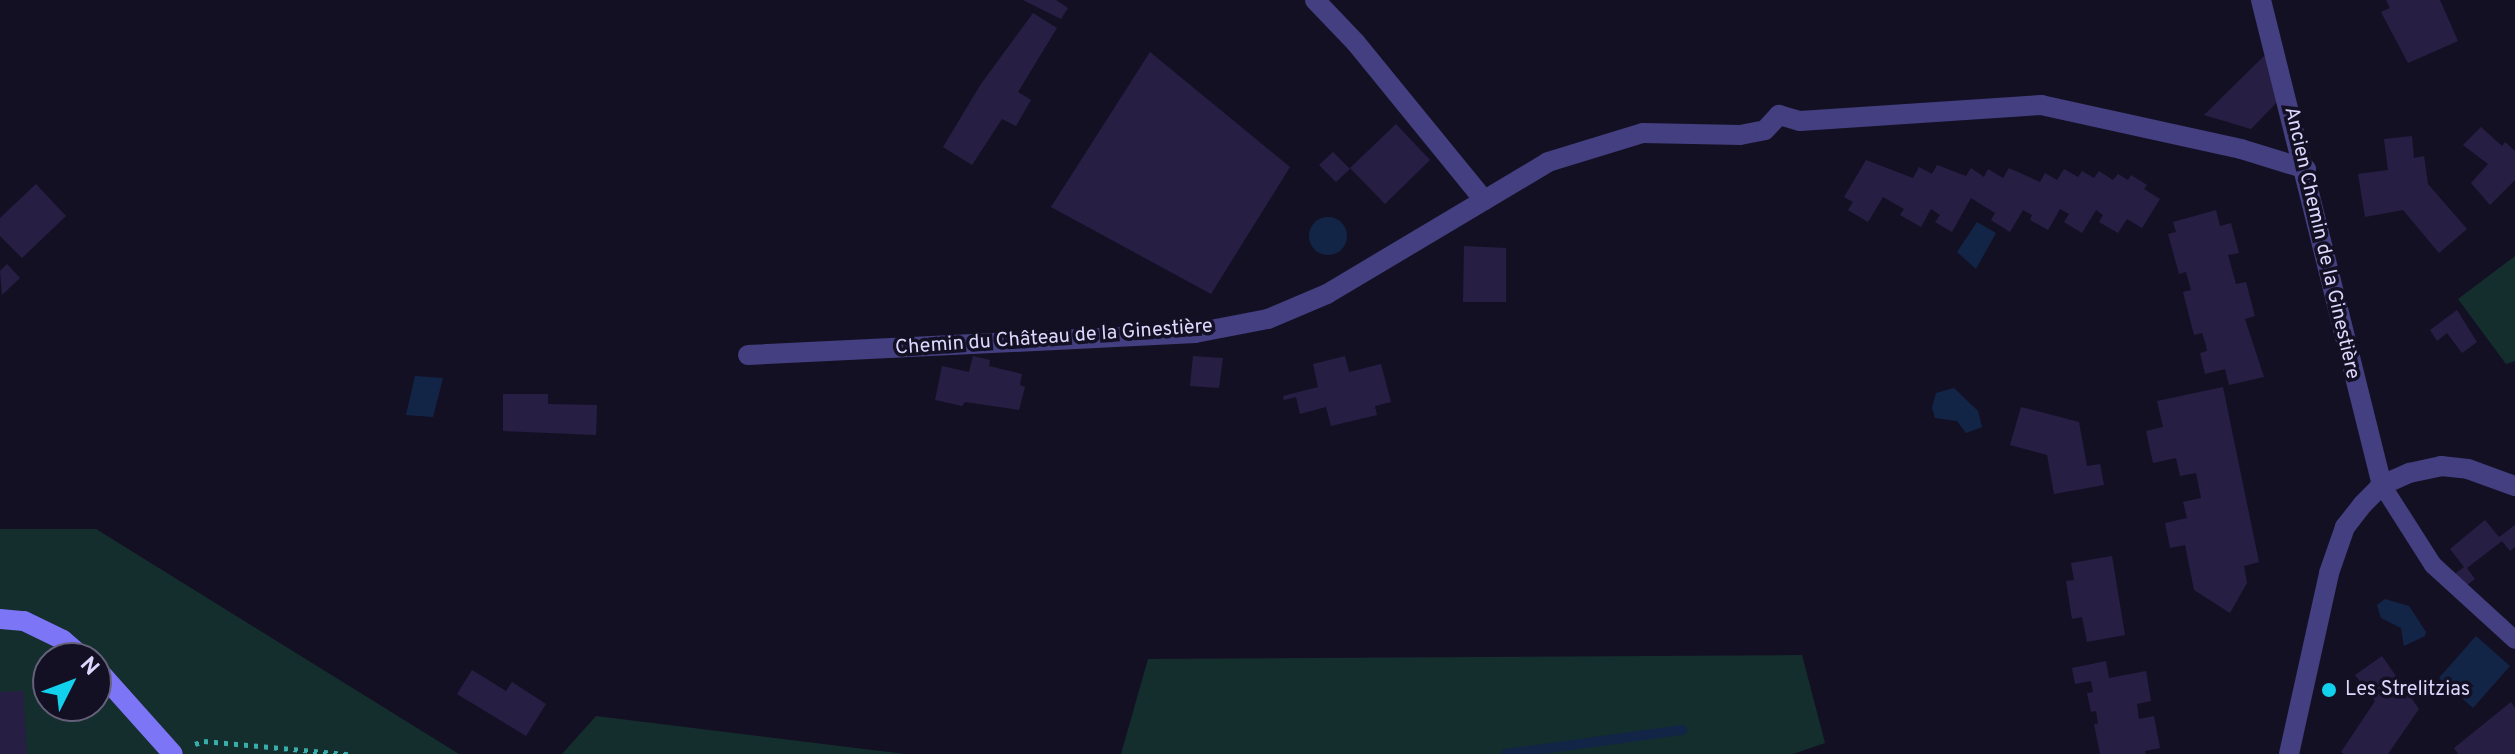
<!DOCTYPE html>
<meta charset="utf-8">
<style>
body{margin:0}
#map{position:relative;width:2515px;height:754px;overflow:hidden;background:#141024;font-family:Overpass,sans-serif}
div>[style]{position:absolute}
.green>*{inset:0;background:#142e2d}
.water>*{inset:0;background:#122547}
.round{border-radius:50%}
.stream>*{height:10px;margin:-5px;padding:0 5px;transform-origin:5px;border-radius:5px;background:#122547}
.building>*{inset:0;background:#271e44}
.path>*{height:5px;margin-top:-2.5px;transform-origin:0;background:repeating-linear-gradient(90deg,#38aeaa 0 4px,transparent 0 10px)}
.service>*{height:18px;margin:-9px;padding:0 9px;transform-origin:9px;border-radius:9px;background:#433f80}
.minor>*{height:20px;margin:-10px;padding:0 10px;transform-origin:10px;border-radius:10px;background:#433f80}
.tertiary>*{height:20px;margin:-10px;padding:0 10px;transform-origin:10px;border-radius:10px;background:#433f80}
.secondary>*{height:20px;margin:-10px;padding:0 10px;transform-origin:10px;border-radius:10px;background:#7c75f5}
.dots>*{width:22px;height:22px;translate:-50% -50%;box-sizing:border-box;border:4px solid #141024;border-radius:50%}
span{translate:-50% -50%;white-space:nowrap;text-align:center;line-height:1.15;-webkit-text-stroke:7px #141024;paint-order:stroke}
.street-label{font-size:20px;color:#dcd7fc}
.poi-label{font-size:20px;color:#dcd7fc}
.left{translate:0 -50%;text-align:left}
.north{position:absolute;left:32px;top:642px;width:80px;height:80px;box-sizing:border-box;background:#141024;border:2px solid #64607a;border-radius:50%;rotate:48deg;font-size:22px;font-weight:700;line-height:32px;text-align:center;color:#dcd7fc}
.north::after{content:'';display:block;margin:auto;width:28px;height:36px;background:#11d1ed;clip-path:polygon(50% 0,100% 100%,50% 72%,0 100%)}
</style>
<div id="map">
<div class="green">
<div style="clip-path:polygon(2515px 256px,2515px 361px,2506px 364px,2458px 299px)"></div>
<div style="clip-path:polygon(evenodd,0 529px,96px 529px,459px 754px,0 754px,0 529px,48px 658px,96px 658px,96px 706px,48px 706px,48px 658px)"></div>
<div style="clip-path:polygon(1802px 655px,1825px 743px,1793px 754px,1121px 754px,1148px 659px)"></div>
<div style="clip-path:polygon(596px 716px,905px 754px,562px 754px)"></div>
</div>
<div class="water">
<div class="round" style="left:1309px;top:217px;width:38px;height:38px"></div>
<div style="clip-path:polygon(1977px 222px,1996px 233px,1976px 269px,1957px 252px)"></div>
<div style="clip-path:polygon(415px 376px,443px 378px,433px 417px,406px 415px)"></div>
<div style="clip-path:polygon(1954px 388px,1978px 411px,1982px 427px,1966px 433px,1957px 421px,1935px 418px,1932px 408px,1936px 393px)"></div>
<div style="clip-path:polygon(2385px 599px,2409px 606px,2426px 632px,2425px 636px,2404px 646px,2401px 628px,2381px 618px,2377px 605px)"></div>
<div style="clip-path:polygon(2476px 636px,2510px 666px,2473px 708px,2439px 678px)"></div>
</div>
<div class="stream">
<div style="left:1506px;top:754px;width:178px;rotate:-7.8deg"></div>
</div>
<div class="building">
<div style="clip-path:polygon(1023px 0,1056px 0,1068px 8px,1061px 19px)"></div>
<div style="clip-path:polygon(2386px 0,2440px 0,2458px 41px,2408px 63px,2381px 12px,2390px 8px)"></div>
<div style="clip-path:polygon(1033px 13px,1057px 28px,1018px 92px,1031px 100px,1016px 126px,1002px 119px,972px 165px,943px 147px,981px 84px)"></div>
<div style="clip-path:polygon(1150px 52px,1290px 167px,1211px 294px,1051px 207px)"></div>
<div style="clip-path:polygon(2267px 53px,2285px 94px,2251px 129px,2204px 115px)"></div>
<div style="clip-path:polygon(1396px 124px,1430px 160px,1385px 204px,1350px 168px)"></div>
<div style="clip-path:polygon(2481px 127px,2502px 146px,2505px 142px,2515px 151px,2515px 180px,2490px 205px,2471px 183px,2488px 164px,2463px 145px)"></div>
<div style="clip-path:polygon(2412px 136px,2414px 158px,2424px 156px,2428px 184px,2467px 229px,2439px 253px,2403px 210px,2365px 217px,2358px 174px,2388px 170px,2384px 139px)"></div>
<div style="clip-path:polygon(1333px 152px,1350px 169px,1336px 182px,1319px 165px)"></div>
<div style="clip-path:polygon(1866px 160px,1913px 178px,1919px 167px,1932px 174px,1937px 165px,1966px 176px,1971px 168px,1984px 177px,1988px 169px,2003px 178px,2009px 168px,2040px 182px,2045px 173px,2057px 180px,2064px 169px,2078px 177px,2082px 171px,2094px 178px,2099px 171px,2113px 180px,2118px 174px,2128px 180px,2131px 175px,2147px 185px,2144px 189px,2160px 199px,2142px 228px,2127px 219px,2118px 233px,2099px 222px,2103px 215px,2096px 210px,2082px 233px,2064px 222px,2069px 214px,2060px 209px,2048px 230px,2030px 220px,2032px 215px,2023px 210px,2010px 232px,1991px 220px,1995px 213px,1971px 198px,1952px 232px,1935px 222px,1940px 215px,1931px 209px,1921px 227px,1900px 215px,1904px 209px,1883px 197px,1868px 222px,1848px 210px,1853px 202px,1844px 197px)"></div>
<div style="clip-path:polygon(36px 184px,66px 216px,22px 258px,0 236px,0 218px)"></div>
<div style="clip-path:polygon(2216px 210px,2220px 226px,2231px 223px,2239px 253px,2228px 255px,2236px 284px,2246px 282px,2255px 316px,2245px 319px,2264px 377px,2229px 385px,2225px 369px,2205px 374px,2200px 353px,2207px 351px,2206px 345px,2202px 333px,2194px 335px,2183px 292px,2191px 290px,2186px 272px,2179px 274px,2168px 234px,2176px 232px,2173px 222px)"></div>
<div style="clip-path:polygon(1464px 246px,1506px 248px,1506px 302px,1463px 302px)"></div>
<div style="clip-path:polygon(7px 264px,20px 278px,2px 295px,0 271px)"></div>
<div style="clip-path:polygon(2457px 310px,2477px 342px,2462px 353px,2447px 333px,2437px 341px,2430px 330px)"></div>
<div style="clip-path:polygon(973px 356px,990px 360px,989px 366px,1022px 374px,1020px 385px,1025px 387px,1019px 410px,965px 402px,962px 406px,935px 400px,942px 366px,969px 372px)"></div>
<div style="clip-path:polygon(1193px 356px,1223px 358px,1219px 388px,1190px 386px)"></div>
<div style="clip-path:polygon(1345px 356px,1349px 372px,1381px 364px,1391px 402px,1375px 406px,1377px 415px,1331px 426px,1326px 407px,1300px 414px,1296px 397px,1284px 400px,1283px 396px,1318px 387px,1313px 364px)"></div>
<div style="clip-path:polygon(2223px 387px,2259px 562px,2244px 566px,2247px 583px,2230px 613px,2194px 590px,2185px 545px,2170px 548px,2165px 523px,2187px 518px,2183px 502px,2201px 498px,2196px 473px,2180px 476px,2176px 458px,2153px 463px,2146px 431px,2163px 427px,2157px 401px)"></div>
<div style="clip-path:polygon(503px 394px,548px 394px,548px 404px,597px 405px,596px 435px,503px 431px)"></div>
<div style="clip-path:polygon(2021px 407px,2079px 422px,2087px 466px,2100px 464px,2104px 485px,2054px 494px,2047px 455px,2010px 445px)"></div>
<div style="clip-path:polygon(2485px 520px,2499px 537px,2515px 525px,2515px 547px,2510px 551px,2502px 541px,2467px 568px,2475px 579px,2462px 589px,2452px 576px,2464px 567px,2450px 549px)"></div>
<div style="clip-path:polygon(2112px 556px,2125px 635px,2087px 642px,2082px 617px,2072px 619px,2066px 581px,2074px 580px,2071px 563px)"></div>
<div style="clip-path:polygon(2382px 656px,2419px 709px,2388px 754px,2344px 754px,2341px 752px,2375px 701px,2355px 675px)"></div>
<div style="clip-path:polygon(2106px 661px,2109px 678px,2146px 671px,2151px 701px,2137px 704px,2139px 719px,2154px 716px,2160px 748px,2145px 751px,2146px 754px,2100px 754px,2094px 724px,2098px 724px,2096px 711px,2091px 712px,2087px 693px,2093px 692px,2091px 681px,2075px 684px,2072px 668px)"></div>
<div style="clip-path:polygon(472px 670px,506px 691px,512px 682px,546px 704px,526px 736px,457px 694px)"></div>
<div style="clip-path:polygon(23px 691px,27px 754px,0 754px,0 692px)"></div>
<div style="clip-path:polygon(2511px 702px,2515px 708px,2515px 754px,2458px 754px,2454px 748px)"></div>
</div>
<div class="path">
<div style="left:195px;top:744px;width:9px;rotate:-18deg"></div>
<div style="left:204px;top:741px;width:145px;rotate:5.2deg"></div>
</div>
<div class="service">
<div style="left:2382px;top:485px;width:95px;rotate:57.5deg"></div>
<div style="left:2433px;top:565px;width:111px;rotate:42.4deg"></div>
</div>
<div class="minor">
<div style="left:1315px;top:0;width:59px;rotate:46.4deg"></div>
<div style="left:1356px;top:43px;width:203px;rotate:50.8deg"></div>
<div style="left:2261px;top:0;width:500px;rotate:76deg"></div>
<div style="left:748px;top:355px;width:448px;rotate:-2.8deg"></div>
<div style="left:1195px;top:333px;width:74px;rotate:-10.9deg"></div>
<div style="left:1268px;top:319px;width:64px;rotate:-23deg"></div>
<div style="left:1327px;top:294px;width:257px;rotate:-30.8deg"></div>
<div style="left:1548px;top:162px;width:99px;rotate:-17deg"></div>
<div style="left:1643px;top:133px;width:97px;rotate:1.2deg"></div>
<div style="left:1740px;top:135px;width:25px;rotate:-11deg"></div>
<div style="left:1765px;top:130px;width:21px;rotate:-47deg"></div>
<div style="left:1779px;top:115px;width:22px;rotate:16deg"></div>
<div style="left:1800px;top:121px;width:242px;rotate:-3.8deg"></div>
<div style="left:2041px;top:105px;width:205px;rotate:12.4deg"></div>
<div style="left:2241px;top:149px;width:68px;rotate:17.1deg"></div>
</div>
<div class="tertiary">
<div style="left:2289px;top:754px;width:185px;rotate:-77.5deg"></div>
<div style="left:2329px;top:573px;width:49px;rotate:-70.8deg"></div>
<div style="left:2345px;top:527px;width:29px;rotate:-52deg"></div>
<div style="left:2363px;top:504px;width:27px;rotate:-45deg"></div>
<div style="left:2382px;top:485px;width:30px;rotate:-24deg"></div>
<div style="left:2409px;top:473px;width:33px;rotate:-12deg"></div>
<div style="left:2441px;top:466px;width:27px;rotate:6deg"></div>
<div style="left:2468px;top:469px;width:50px;rotate:19.9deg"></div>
</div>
<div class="secondary">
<div style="left:0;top:619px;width:24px;rotate:5deg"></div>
<div style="left:24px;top:621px;width:43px;rotate:26deg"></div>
<div style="left:63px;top:640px;width:28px;rotate:41deg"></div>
<div style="left:96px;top:668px;width:115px;rotate:48.2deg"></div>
</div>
<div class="dots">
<div style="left:2329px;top:690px;background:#11d1ed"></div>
</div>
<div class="street-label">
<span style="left:2321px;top:243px;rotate:77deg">Ancien Chemin de la Ginestière</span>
<span style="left:1054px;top:338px;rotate:-4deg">Chemin du Château de la Ginestière</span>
</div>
<div class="poi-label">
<span class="left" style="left:2345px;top:690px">Les Strelitzias</span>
</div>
<div class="north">N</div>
</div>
